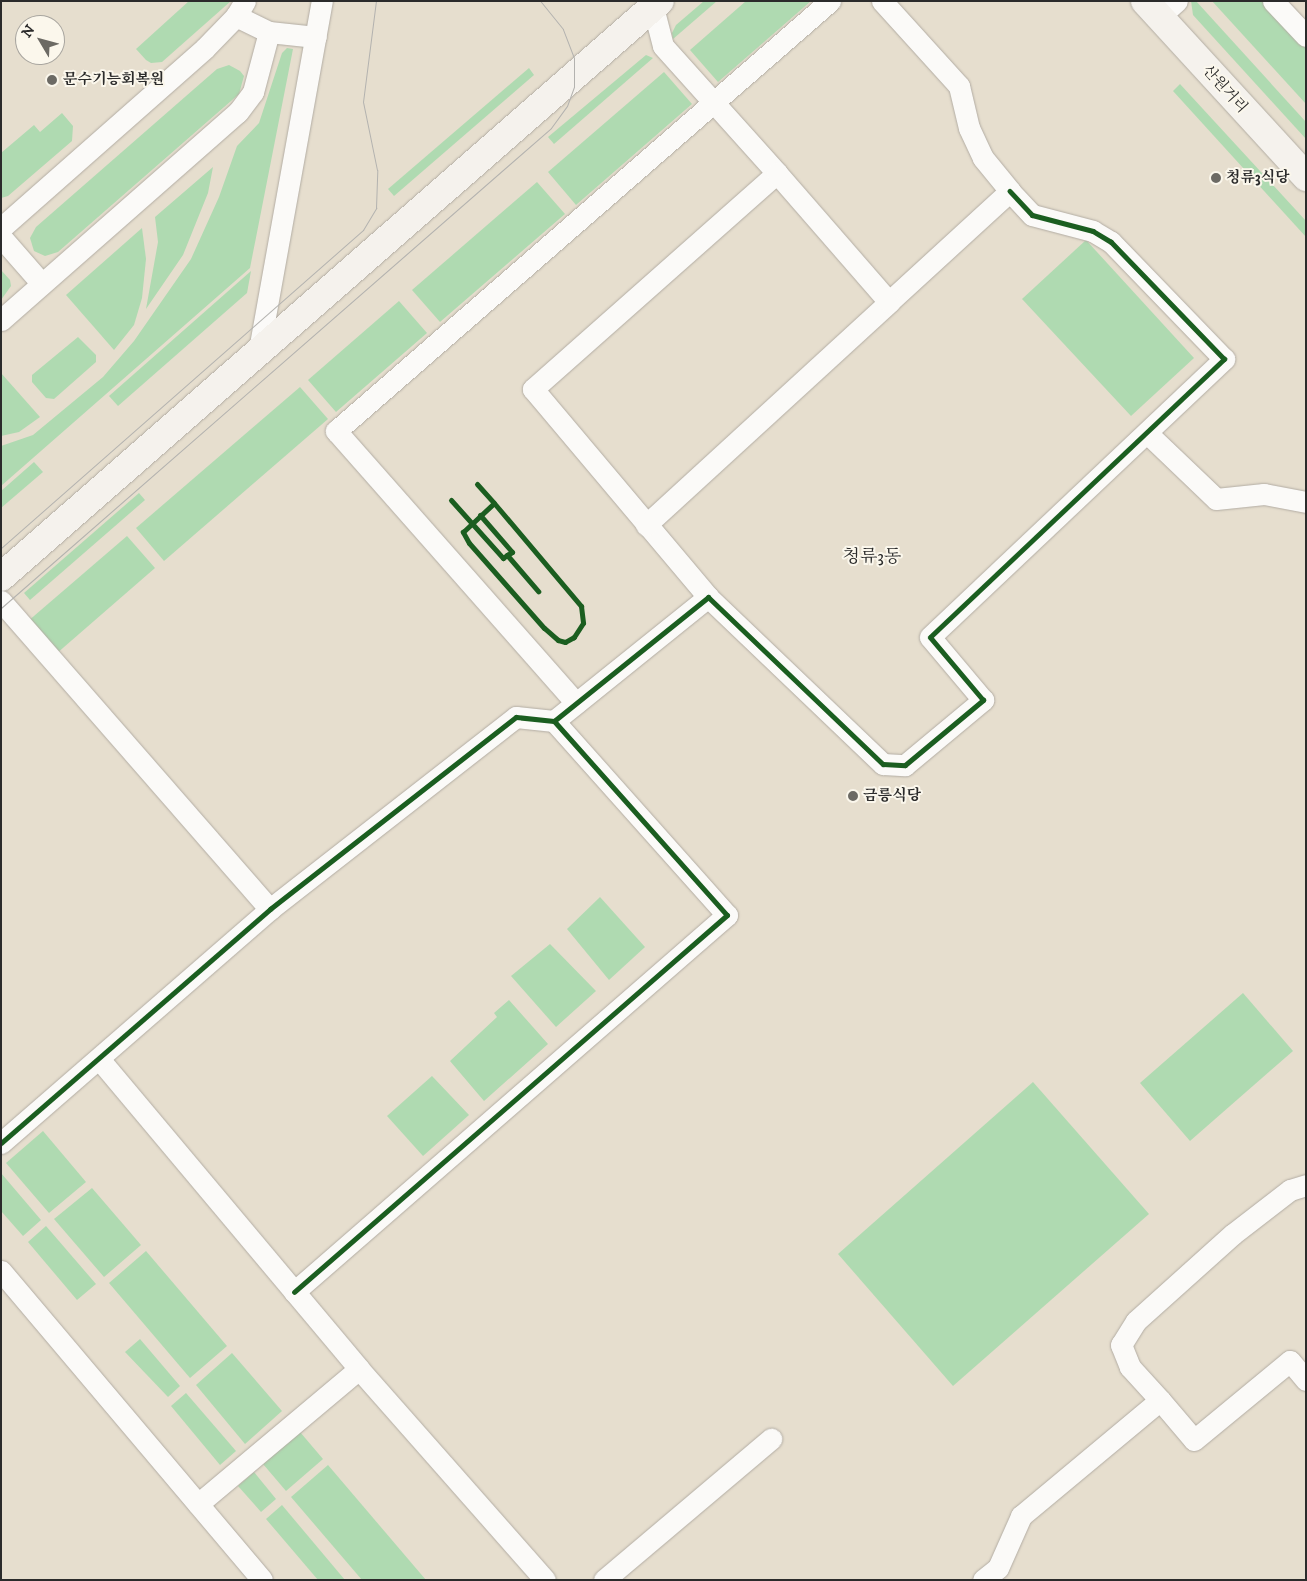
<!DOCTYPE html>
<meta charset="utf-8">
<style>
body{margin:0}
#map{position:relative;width:1307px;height:1581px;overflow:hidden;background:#e6dece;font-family:"IM FELL DW Pica","Noto Serif KR",serif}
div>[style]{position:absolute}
.green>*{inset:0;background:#afdab1}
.roads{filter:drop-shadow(0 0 1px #b2aca3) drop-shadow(0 0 1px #b2aca3)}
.street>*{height:21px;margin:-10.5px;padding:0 10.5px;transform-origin:10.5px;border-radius:10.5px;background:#fbfaf8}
.secondary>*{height:28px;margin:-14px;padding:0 14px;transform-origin:14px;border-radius:14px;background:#f5f2ed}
.tram>*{height:1px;margin:-0.5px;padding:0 0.5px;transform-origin:0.5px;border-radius:0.5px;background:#b3b2af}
.cycleway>*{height:5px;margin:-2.5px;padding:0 2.5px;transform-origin:2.5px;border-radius:2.5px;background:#1b5e20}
.dots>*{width:14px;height:14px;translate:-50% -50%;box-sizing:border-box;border:2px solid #fbf7ec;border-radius:50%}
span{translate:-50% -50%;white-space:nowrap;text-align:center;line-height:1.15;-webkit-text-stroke:4px #fbf7ec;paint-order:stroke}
.poi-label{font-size:15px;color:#2b2b2b;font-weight:700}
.left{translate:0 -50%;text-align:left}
.street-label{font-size:15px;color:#2b2b2b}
.quarter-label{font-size:18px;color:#2b2b2b}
.frame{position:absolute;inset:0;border:2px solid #2b2b2b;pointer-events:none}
.north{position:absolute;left:15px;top:15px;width:50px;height:50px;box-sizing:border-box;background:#fbf7ec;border:1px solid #a8a59f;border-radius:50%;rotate:307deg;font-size:14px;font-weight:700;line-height:20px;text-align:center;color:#2b2b2b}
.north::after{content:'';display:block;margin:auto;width:18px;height:22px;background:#6c6a64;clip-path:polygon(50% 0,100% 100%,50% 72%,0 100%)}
</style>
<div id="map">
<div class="green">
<div style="clip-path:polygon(189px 1px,231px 1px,162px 62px,151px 63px,146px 60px,136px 49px)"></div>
<div style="clip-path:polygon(704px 1px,717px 1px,673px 39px,672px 33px,676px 25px)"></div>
<div style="clip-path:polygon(746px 1px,811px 1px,718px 82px,690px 50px)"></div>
<div style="clip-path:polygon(1191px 1px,1196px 1px,1306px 122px,1306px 139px,1193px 15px)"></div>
<div style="clip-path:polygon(1212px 1px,1264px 1px,1306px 47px,1306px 104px)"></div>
<div style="clip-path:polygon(287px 48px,293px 49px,250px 268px,1px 486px,1px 446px,33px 435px,103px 377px,134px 341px,191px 259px,219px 197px,237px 146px,259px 123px,282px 53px)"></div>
<div style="clip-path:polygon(646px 55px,653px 58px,554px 144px,548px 137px)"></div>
<div style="clip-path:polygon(229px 65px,240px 71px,244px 76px,239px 94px,58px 252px,45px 256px,34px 251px,30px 238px,36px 227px,217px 69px)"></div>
<div style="clip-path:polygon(529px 68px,534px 75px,394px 196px,388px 189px)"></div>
<div style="clip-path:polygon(664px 72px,692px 104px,576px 205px,548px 172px)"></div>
<div style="clip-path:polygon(1180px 84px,1306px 221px,1306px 237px,1173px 91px)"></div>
<div style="clip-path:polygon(62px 113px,73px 126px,72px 141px,8px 196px,1px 198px,1px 153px,34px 125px,40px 132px)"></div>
<div style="clip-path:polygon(213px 167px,208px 193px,183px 255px,146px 309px,158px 242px,155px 217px)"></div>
<div style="clip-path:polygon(537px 182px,565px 214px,440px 322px,412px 290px)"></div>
<div style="clip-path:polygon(142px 228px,146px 259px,142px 298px,134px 325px,114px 350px,66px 295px)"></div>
<div style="clip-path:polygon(1086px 240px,1194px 358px,1131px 416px,1022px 299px)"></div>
<div style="clip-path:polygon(1px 270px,10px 280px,11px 286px,1px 300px)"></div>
<div style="clip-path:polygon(251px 271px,247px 293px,118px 406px,109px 396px)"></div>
<div style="clip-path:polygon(399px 301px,427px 333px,336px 412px,308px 380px)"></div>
<div style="clip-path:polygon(78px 337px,96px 355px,96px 362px,54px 399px,46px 398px,32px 382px,32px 375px)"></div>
<div style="clip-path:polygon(1px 373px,40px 417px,19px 432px,1px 436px)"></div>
<div style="clip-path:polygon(300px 387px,328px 419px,164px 561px,136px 528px)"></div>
<div style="clip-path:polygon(34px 462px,43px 472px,1px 508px,1px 491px)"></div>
<div style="clip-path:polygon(139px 493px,145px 500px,30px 600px,24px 593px)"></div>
<div style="clip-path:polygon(127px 536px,155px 568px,56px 654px,27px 622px)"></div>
<div style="clip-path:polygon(600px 897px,645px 947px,609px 980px,567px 929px)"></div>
<div style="clip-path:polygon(550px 944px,596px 991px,556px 1027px,511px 976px)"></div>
<div style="clip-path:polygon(1243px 993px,1293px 1051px,1190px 1141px,1140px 1083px)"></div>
<div style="clip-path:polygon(509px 1000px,548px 1044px,484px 1101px,450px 1061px,497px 1017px,494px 1013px)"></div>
<div style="clip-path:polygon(432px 1076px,469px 1115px,423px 1156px,387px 1116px)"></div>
<div style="clip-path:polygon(1033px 1082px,1149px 1214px,953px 1386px,838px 1254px)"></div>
<div style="clip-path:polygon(43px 1131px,86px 1182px,49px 1213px,6px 1163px)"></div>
<div style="clip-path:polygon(1px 1173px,41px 1220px,23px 1236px,1px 1211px)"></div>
<div style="clip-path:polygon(92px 1188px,141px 1245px,104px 1277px,54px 1219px)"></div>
<div style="clip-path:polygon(46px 1226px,96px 1284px,77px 1300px,28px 1242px)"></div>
<div style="clip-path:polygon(146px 1251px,227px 1346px,190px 1378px,109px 1283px)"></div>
<div style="clip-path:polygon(140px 1339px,180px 1386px,168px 1397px,125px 1352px)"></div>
<div style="clip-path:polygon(232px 1353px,282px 1411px,245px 1444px,196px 1385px)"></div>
<div style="clip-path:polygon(186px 1393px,236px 1451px,220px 1465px,171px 1406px)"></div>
<div style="clip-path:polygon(300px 1432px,323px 1459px,286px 1491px,263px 1464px)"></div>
<div style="clip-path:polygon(328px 1465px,426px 1580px,362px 1580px,291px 1497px)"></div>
<div style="clip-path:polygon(254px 1472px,276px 1499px,261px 1512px,238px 1486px)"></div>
<div style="clip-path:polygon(282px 1505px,345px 1580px,318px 1580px,266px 1519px)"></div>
</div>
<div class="roads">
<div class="street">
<div style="left:648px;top:1px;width:8px;rotate:50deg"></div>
<div style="left:653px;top:7px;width:40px;rotate:75.6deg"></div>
<div style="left:663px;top:46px;width:171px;rotate:48.1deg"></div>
<div style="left:777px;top:173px;width:326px;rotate:138.5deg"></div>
<div style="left:533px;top:389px;width:272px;rotate:49.9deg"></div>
<div style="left:882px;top:1px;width:115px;rotate:47.8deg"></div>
<div style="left:959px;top:86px;width:43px;rotate:76.6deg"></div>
<div style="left:969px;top:128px;width:33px;rotate:65deg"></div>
<div style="left:983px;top:158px;width:43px;rotate:50.7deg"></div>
<div style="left:1010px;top:191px;width:164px;rotate:137.5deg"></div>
<div style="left:1273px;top:1px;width:48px;rotate:46.7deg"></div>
<div style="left:236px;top:16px;width:37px;rotate:26deg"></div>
<div style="left:269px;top:32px;width:47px;rotate:6.1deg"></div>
<div style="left:1159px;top:17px;width:24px;rotate:-42deg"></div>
<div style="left:1px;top:228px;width:272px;rotate:-41.4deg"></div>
<div style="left:205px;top:48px;width:45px;rotate:-45.9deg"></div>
<div style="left:236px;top:16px;width:17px;rotate:-59deg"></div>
<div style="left:1px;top:237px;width:62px;rotate:48.9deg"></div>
<div style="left:1px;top:320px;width:315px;rotate:-41.3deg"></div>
<div style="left:238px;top:112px;width:25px;rotate:-53deg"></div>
<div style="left:253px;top:92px;width:62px;rotate:-75.1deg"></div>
<div style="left:259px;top:350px;width:355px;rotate:-79.8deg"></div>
<div style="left:1147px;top:433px;width:95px;rotate:43.7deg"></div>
<div style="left:1216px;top:499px;width:48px;rotate:-5.9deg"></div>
<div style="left:1264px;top:494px;width:43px;rotate:10.8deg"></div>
<div style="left:646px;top:525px;width:330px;rotate:-42.5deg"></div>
<div style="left:889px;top:302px;width:171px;rotate:-131deg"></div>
<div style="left:1px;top:601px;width:409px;rotate:48.9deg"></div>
<div style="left:576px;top:703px;width:363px;rotate:-131.4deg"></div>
<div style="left:336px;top:431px;width:655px;rotate:-41.04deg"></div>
<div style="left:554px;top:721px;width:198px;rotate:-38.8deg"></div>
<div style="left:708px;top:597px;width:242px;rotate:43.7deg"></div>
<div style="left:883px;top:764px;width:22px;rotate:3deg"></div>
<div style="left:905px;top:765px;width:102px;rotate:-39.8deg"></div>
<div style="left:983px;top:700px;width:82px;rotate:-130.1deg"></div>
<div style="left:930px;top:637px;width:405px;rotate:-43.4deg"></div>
<div style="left:1224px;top:359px;width:163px;rotate:-134deg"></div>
<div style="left:1111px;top:242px;width:21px;rotate:-149deg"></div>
<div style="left:1093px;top:231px;width:63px;rotate:-165.3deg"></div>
<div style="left:1032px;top:215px;width:33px;rotate:-133deg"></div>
<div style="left:100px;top:1060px;width:403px;rotate:50deg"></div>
<div style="left:359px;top:1369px;width:281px;rotate:48.6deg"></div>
<div style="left:1px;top:1143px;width:357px;rotate:-41deg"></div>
<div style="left:270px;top:909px;width:312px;rotate:-38deg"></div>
<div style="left:516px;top:717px;width:38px;rotate:6deg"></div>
<div style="left:554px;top:721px;width:260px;rotate:48.3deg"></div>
<div style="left:727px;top:915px;width:574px;rotate:138.95deg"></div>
<div style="left:1px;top:1271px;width:404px;rotate:49.8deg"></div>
<div style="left:1160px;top:1400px;width:45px;rotate:-132.3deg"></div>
<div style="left:1130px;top:1367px;width:24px;rotate:-112deg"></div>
<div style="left:1121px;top:1345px;width:28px;rotate:-58deg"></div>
<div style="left:1136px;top:1321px;width:130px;rotate:-41.9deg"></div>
<div style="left:1233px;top:1234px;width:72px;rotate:-37.7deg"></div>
<div style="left:1290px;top:1190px;width:17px;rotate:-17deg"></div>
<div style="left:198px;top:1504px;width:210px;rotate:-40deg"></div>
<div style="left:604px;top:1580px;width:219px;rotate:-40.2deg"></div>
<div style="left:983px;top:1580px;width:19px;rotate:-39deg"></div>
<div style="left:998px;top:1568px;width:57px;rotate:-66.1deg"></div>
<div style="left:1021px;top:1516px;width:181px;rotate:-39.8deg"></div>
<div style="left:1160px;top:1400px;width:52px;rotate:49.6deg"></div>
<div style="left:1194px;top:1440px;width:124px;rotate:-39.5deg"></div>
<div style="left:1290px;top:1361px;width:25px;rotate:50deg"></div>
</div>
<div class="secondary">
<div style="left:1145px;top:1px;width:239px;rotate:47.5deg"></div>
<div style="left:1px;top:577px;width:875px;rotate:-41.16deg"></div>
</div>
</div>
<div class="tram">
<div style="left:1px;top:548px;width:482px;rotate:-41.3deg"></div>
<div style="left:363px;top:230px;width:26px;rotate:-59deg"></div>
<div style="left:376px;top:208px;width:38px;rotate:-88deg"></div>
<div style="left:377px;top:170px;width:69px;rotate:-101.6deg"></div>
<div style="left:363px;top:102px;width:102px;rotate:-82.7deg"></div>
<div style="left:1px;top:608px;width:730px;rotate:-41.11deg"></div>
<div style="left:551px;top:128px;width:27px;rotate:-54deg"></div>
<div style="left:567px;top:106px;width:20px;rotate:-70deg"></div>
<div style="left:574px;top:87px;width:29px;rotate:-90deg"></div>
<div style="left:574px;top:58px;width:31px;rotate:-111deg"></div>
<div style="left:563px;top:29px;width:36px;rotate:-129deg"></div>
</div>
<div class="cycleway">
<div style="left:477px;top:484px;width:25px;rotate:48deg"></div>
<div style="left:494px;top:503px;width:135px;rotate:49.8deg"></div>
<div style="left:581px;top:606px;width:17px;rotate:83deg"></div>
<div style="left:583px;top:623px;width:17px;rotate:123deg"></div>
<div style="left:574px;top:637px;width:10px;rotate:151deg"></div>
<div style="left:565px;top:642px;width:7px;rotate:-164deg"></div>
<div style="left:558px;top:640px;width:18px;rotate:-139deg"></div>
<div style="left:544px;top:628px;width:113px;rotate:-131.4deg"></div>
<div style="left:469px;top:543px;width:13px;rotate:-119deg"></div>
<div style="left:463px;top:532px;width:42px;rotate:-43.1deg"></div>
<div style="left:451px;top:500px;width:78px;rotate:48.1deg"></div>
<div style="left:503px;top:558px;width:5px;rotate:-37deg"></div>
<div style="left:480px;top:515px;width:49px;rotate:49.1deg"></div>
<div style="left:512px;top:552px;width:6px;rotate:149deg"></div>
<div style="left:507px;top:555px;width:48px;rotate:49.3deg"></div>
<div style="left:554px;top:721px;width:198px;rotate:-38.8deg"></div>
<div style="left:708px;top:597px;width:242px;rotate:43.7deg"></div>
<div style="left:883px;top:764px;width:22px;rotate:3deg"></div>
<div style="left:905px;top:765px;width:102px;rotate:-39.8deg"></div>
<div style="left:983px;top:700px;width:82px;rotate:-130.1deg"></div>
<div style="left:930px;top:637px;width:405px;rotate:-43.4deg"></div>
<div style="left:1224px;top:359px;width:163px;rotate:-134deg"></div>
<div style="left:1111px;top:242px;width:21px;rotate:-149deg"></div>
<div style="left:1093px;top:231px;width:63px;rotate:-165.3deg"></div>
<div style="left:1032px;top:215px;width:33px;rotate:-133deg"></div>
<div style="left:1px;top:1143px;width:357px;rotate:-41deg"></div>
<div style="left:270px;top:909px;width:312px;rotate:-38deg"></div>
<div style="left:516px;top:717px;width:38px;rotate:6deg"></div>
<div style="left:554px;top:721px;width:260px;rotate:48.3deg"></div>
<div style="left:727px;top:915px;width:574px;rotate:138.95deg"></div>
</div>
<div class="dots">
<div style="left:52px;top:80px;background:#6c6a64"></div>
<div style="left:1216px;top:178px;background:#6c6a64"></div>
<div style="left:853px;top:796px;background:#6c6a64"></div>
</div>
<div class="poi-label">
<span class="left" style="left:63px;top:80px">문수기능회복원</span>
<span class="left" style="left:1226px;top:178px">청류3식당</span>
<span class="left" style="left:863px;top:796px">금릉식당</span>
</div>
<div class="street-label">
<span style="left:1225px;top:89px;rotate:48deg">산원거리</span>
</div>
<div class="quarter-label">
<span style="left:872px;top:557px">청류3동</span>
</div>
<div class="frame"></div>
<div class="north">N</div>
</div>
